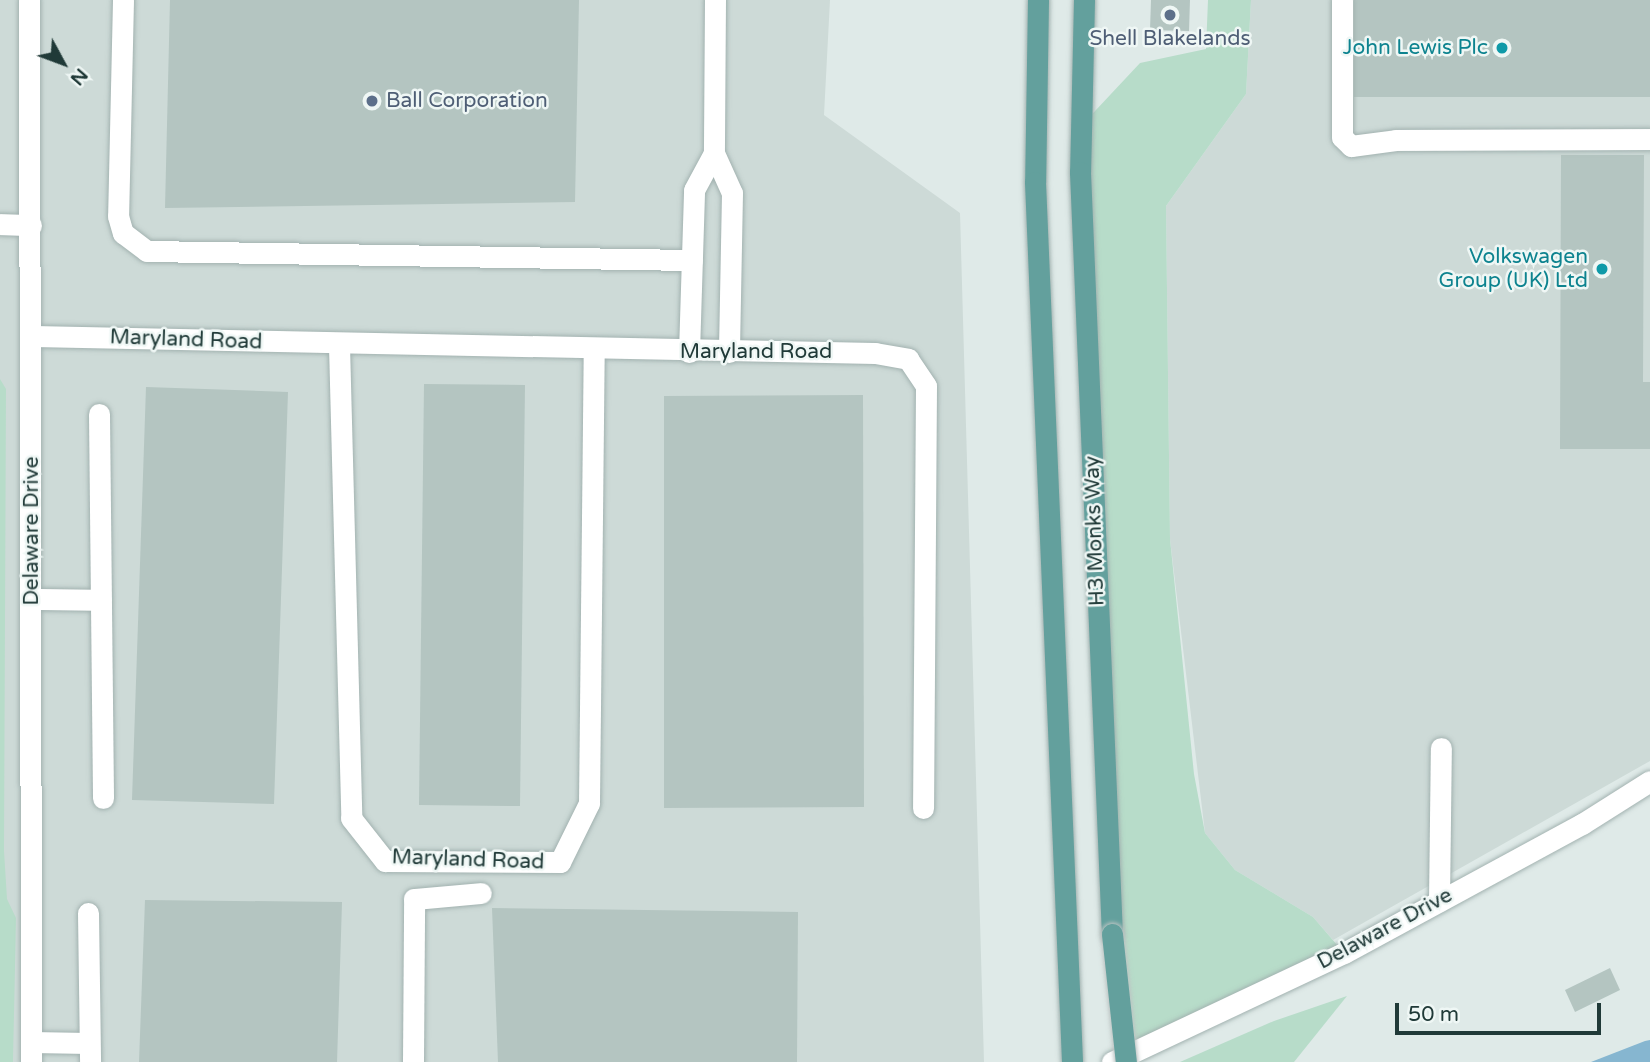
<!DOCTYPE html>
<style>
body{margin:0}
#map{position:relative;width:1650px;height:1062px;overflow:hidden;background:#dfeae8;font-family:"Varela Round",sans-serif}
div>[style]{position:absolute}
.built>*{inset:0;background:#cddad7}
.green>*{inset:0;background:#b7dcc9}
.water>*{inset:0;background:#86b6d0}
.building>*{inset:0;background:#b4c5c1}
.roads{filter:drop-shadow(0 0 2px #a2b2b0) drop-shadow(0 0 2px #a2b2b0)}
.minor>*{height:21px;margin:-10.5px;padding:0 10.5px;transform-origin:10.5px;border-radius:10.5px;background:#fff}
.major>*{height:21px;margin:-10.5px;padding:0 10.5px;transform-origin:10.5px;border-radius:10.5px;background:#63a09d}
.bridges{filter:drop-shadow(0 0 2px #bcc4c3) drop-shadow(0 0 2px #bcc4c3)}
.major-bridge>*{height:21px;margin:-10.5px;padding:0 10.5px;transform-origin:10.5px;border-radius:10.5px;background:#63a09d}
.dots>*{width:19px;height:19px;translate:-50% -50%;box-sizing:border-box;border:4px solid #eff7f5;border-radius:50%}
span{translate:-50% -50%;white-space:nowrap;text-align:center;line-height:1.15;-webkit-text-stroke:5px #eff7f5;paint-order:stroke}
.service-label{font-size:21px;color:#4e5e75}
.left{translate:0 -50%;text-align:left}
.culture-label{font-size:21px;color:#0d838f}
.right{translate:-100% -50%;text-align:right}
.street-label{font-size:21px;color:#203a38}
.north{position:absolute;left:28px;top:28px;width:70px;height:70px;-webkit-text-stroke:5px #eff7f5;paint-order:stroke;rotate:131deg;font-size:19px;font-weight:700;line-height:28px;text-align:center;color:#203a38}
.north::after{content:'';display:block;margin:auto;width:24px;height:32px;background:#203a38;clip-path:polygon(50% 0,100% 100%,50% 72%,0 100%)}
.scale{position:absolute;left:1395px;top:1003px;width:206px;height:32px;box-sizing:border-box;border:4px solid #203a38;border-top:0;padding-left:9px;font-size:21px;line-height:24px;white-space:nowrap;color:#203a38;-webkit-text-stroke:5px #eff7f5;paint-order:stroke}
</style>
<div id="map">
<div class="built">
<div style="clip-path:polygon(0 0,830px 0,824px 115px,960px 213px,984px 1062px,0 1062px)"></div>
<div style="clip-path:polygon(1251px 0,1650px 0,1650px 761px,1333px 940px,1313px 917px,1235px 870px,1205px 833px,1170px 539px,1166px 206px,1246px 94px)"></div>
</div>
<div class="green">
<div style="clip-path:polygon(1208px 0,1251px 0,1246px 94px,1166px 206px,1170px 539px,1194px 774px,1205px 833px,1235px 870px,1313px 917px,1344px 953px,1124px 1056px,1081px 126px,1140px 63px,1206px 49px)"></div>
<div style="clip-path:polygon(0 379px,6px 389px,4px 851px,7px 899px,16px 918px,13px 1062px,0 1062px)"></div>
<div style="clip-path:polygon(1347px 996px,1294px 1062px,1180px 1062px,1274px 1021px)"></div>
</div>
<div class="water">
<div style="clip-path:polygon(1650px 1040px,1650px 1062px,1591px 1062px,1645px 1041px)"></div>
</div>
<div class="building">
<div style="clip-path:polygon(170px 0,579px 0,575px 202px,165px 208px)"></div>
<div style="clip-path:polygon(1151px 0,1190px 0,1189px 31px,1150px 30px)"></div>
<div style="clip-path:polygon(1354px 0,1650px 0,1650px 97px,1354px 97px)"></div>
<div style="clip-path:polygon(1561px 155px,1644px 155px,1643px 382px,1650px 382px,1650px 449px,1560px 449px)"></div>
<div style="clip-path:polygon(424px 384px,525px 385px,520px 806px,419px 805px)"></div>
<div style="clip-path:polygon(146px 387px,288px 392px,274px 804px,132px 800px)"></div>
<div style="clip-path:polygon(863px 395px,864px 807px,664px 808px,664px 396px)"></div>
<div style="clip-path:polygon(145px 900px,342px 902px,337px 1062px,139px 1062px)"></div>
<div style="clip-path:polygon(492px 908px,798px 912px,797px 1062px,498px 1062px)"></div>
<div style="clip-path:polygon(1610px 968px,1620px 990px,1575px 1012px,1565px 990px)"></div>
</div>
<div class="roads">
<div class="minor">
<div style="left:29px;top:0;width:1062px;rotate:89.89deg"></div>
<div style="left:123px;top:0;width:216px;rotate:91.3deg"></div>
<div style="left:118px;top:216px;width:18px;rotate:74deg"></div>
<div style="left:123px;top:233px;width:30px;rotate:37deg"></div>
<div style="left:147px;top:251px;width:545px;rotate:0.95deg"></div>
<div style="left:715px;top:0;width:153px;rotate:90.4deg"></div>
<div style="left:714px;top:153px;width:44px;rotate:65.8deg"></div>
<div style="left:732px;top:193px;width:159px;rotate:91.1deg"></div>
<div style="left:1342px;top:0;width:137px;rotate:90deg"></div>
<div style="left:1342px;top:137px;width:13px;rotate:45deg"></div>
<div style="left:1351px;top:146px;width:45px;rotate:-7.6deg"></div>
<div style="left:1396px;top:140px;width:254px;rotate:-0.2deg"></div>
<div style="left:0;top:224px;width:31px;rotate:2deg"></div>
<div style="left:33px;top:336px;width:842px;rotate:1.16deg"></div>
<div style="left:875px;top:353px;width:34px;rotate:10deg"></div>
<div style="left:908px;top:359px;width:32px;rotate:56deg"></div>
<div style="left:926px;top:386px;width:422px;rotate:90.4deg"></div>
<div style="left:339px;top:345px;width:473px;rotate:88.5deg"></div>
<div style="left:351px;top:818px;width:55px;rotate:51.7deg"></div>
<div style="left:385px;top:861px;width:175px;rotate:0.3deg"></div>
<div style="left:560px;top:862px;width:66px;rotate:-63.8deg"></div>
<div style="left:589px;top:803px;width:452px;rotate:-89.4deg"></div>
<div style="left:689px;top:352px;width:162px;rotate:-88.2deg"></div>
<div style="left:694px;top:190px;width:42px;rotate:-61.6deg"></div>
<div style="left:99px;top:414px;width:384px;rotate:89.4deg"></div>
<div style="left:32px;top:599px;width:69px;rotate:0.8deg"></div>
<div style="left:1439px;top:901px;width:153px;rotate:-89.3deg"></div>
<div style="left:88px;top:913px;width:149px;rotate:89.2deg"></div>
<div style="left:31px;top:1042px;width:58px;rotate:1deg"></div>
<div style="left:413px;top:1062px;width:163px;rotate:-89.6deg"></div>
<div style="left:414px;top:899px;width:67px;rotate:-5.1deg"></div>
<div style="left:1112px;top:1062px;width:256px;rotate:-25.2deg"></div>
<div style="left:1344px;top:953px;width:271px;rotate:-28.5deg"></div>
<div style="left:1582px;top:824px;width:80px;rotate:-32.3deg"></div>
</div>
<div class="major">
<div style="left:1038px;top:0;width:182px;rotate:90.9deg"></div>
<div style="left:1035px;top:182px;width:881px;rotate:87.59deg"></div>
<div style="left:1084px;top:0;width:172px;rotate:91.3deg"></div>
<div style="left:1080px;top:172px;width:763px;rotate:87.6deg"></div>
</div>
</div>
<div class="bridges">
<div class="major-bridge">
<div style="left:1112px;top:934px;width:129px;rotate:83.8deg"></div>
</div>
</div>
<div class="dots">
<div style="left:1170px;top:15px;background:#5c6f8a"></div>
<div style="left:1502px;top:48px;background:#0f9aa8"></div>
<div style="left:372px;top:101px;background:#5c6f8a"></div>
<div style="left:1602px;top:269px;background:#0f9aa8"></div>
</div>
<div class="service-label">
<span style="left:1170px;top:39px">Shell Blakelands</span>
<span class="left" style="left:386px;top:101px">Ball Corporation</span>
</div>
<div class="culture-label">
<span class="right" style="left:1488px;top:48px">John Lewis Plc</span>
<span class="right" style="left:1588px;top:269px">Volkswagen<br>Group (UK) Ltd</span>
</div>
<div class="street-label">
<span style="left:186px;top:340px;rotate:2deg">Maryland Road</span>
<span style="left:756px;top:352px">Maryland Road</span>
<span style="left:32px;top:531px;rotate:-90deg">Delaware Drive</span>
<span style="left:1095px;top:531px;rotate:-92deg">H3 Monks Way</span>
<span style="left:468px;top:860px;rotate:2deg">Maryland Road</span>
<span style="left:1385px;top:929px;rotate:-28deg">Delaware Drive</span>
</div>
<div class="north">N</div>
<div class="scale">50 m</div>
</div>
